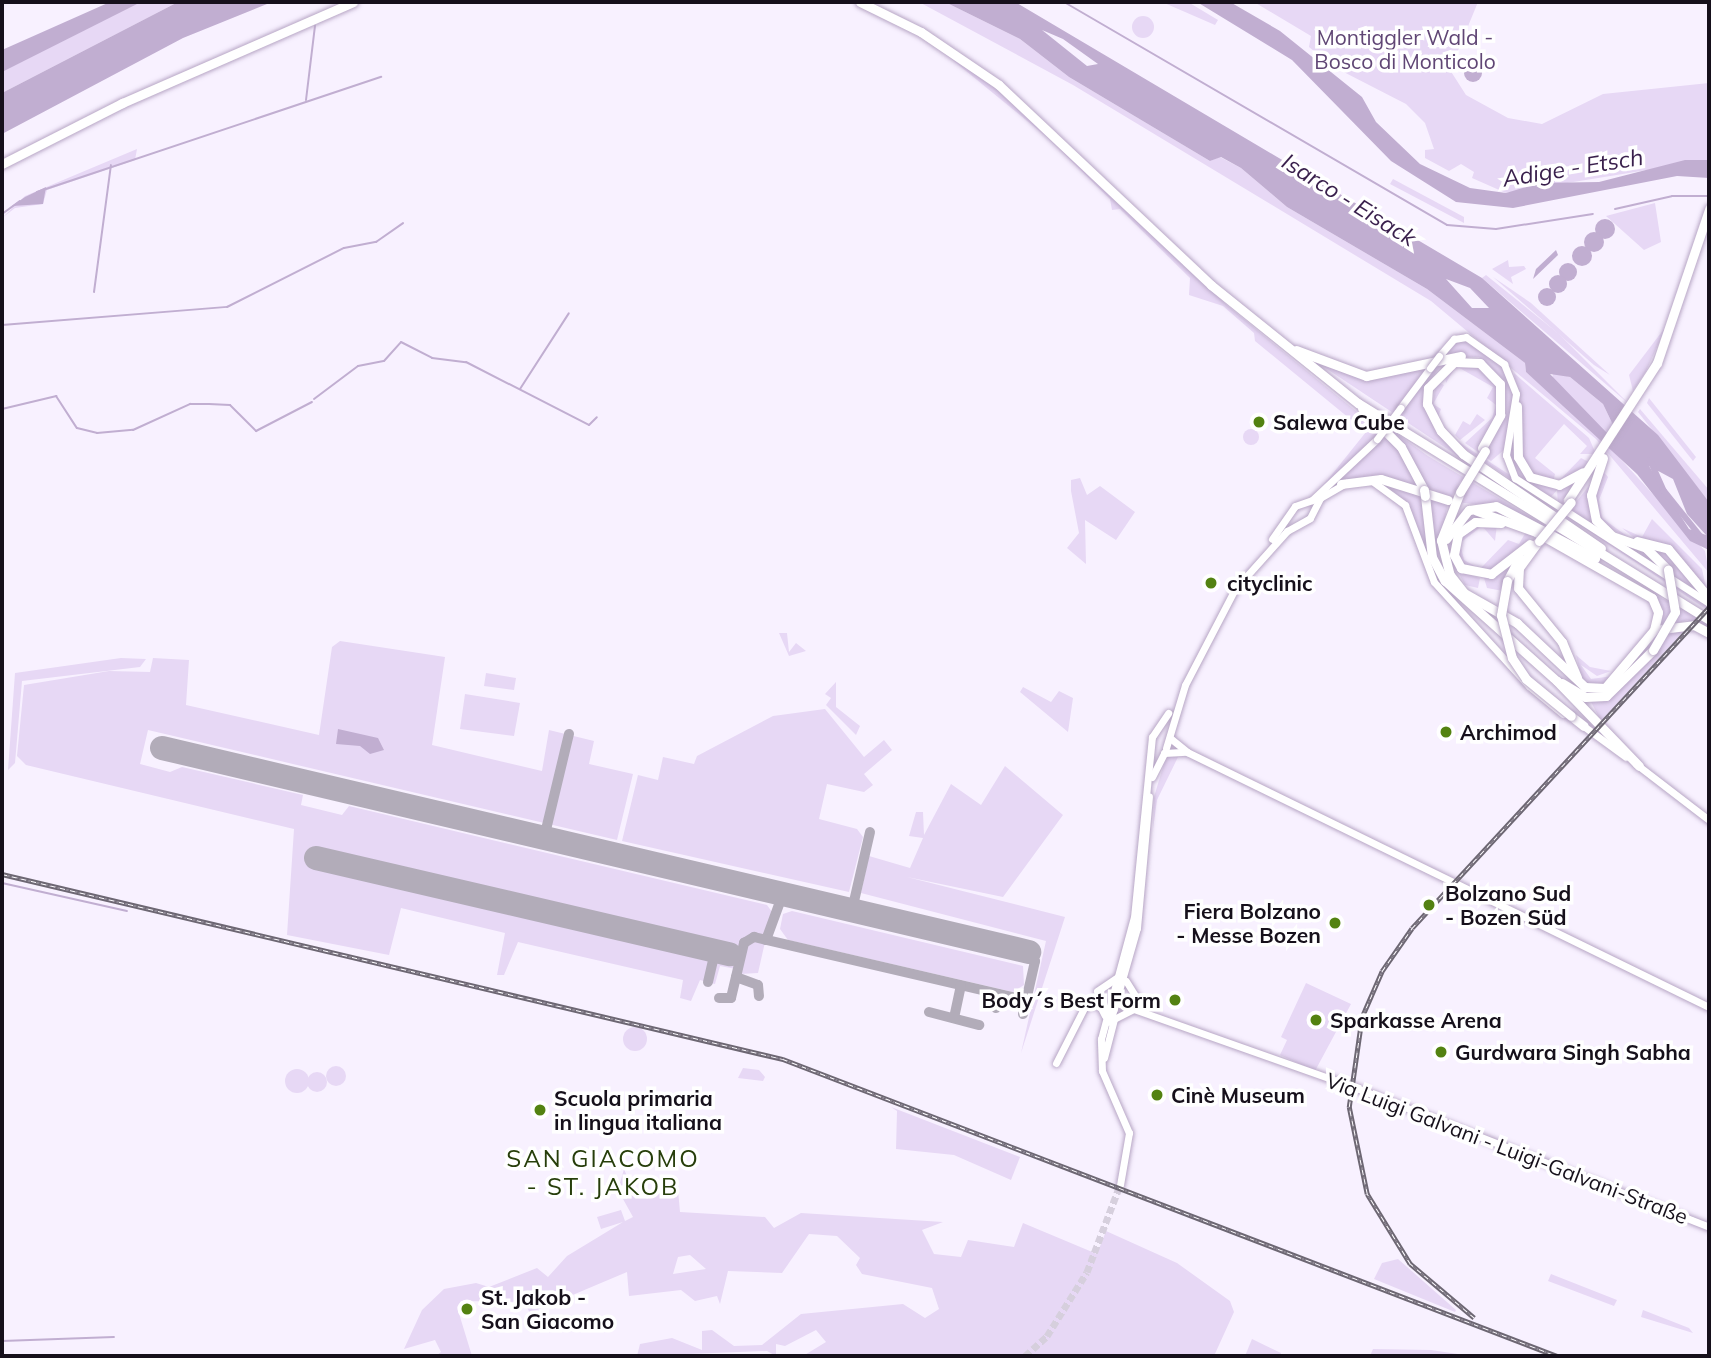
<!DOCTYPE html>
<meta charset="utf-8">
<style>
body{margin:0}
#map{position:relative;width:1711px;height:1358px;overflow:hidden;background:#f8f1ff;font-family:Mulish,sans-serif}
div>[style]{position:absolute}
.green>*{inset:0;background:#e7d8f5}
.round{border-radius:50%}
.water>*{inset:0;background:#c1aed1}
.stream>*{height:2px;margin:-1px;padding:0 1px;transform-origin:1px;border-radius:1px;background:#c1aed1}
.river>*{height:6px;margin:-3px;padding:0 3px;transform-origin:3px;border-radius:3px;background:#c1aed1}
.taxiway>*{height:10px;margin:-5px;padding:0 5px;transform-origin:5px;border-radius:5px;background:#b2acb9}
.runway>*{height:24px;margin:-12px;padding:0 12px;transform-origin:12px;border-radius:12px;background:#b2acb9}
.major-tunnel>*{height:7px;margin-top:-3.5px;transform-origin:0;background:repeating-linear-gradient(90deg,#d6cfdd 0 7px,transparent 0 10.5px)}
.roads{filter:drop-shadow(0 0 2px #b7a6c5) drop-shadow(0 0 2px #b7a6c5)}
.major>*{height:7px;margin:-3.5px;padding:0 3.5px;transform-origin:3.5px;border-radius:3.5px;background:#fff}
.highway>*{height:9px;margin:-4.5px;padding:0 4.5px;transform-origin:4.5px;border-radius:4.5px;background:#fff}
.rail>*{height:4.5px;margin-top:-2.25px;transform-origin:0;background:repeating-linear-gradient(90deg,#fff 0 5px,#6d6773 0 10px);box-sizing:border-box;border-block:2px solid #6d6773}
.bridges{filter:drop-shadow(0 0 2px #b7a6c5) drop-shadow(0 0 2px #b7a6c5)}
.major-bridge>*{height:7px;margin:-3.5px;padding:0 3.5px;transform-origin:3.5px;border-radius:3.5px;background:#fff}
.highway-bridge>*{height:9px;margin:-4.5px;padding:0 4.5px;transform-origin:4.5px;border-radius:4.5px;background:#fff}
.dots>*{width:19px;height:19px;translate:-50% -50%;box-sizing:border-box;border:4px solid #fff;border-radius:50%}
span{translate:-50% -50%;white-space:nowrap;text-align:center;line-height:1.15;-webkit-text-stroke:7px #fff;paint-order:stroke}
.park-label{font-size:21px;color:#604675}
.poi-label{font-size:21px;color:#16101b;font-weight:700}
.left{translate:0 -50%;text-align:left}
.right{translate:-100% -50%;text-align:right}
.street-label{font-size:21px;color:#16101b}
.water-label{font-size:23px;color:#391f4c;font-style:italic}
.quarter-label{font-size:24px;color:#273e0b;letter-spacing:2px}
.frame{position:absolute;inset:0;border:4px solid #16101b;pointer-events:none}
</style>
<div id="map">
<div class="green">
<div style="clip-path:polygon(132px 2px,178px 2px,2px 93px,2px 58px)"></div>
<div style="clip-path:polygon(919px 2px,945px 2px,1020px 39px,1069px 77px,1210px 161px,1220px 157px,1241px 168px,1287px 207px,1427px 289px,1525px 363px,1526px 372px,1594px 430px,1705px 551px,1709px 573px,1596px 439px,1431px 301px,1073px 85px)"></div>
<div style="clip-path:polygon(1162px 2px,1188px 2px,1218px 20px,1215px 25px)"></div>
<div style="clip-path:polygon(1254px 2px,1478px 2px,1450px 70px,1466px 95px,1508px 118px,1542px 124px,1603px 94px,1709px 83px,1709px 160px,1506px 193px,1472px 178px,1474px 172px,1461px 164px,1449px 171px,1425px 158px,1425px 150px,1434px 149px,1425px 123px,1406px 104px,1332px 66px,1309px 47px,1311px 36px)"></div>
<div class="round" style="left:1132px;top:16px;width:22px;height:22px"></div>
<div style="clip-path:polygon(938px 48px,988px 81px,1229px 307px,1396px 444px,1421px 489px,1355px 479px,1309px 503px,1366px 432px,1255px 341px,1254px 333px,1223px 306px,1189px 295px,1190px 278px,1120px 209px,1112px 210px,1110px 199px,1048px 138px)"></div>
<div style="clip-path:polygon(137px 149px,135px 160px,47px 190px,43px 204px,15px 208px,2px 218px,25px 196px)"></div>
<div style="clip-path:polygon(1393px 179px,1464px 217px,1464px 223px,1390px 184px)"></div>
<div style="clip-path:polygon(1655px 203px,1661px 242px,1644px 250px,1606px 216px)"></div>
<div style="clip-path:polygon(1508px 260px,1509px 267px,1524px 266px,1526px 269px,1511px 277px,1513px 284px,1492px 269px)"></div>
<div style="clip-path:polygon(1486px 275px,1559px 334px,1629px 404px,1482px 278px)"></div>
<div style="clip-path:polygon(1493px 277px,1531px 303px,1610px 375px,1594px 365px)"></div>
<div style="clip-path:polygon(1667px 325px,1646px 371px,1633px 391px,1629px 375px)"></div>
<div style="clip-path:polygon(1468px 341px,1503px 367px,1514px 392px,1505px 449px,1491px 461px,1465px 443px,1492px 418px,1496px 405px,1487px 398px,1493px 387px,1456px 366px,1446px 383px,1445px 377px,1452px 368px,1465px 362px,1479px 364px,1497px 380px,1499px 410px,1479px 451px,1484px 456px,1506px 413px,1505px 381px,1479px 357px,1440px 357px,1452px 343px)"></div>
<div style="clip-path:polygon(1457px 357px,1477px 359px,1441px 366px,1429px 381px,1426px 406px,1470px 464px,1321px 365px,1366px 378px)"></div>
<div style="clip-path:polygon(1553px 372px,1570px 377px,1603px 404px,1613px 425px,1608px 435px,1552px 381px)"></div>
<div style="clip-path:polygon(1514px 373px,1589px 438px,1596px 454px,1580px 454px,1587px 446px,1564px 424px,1535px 458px,1555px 474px,1553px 483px,1537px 479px,1521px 460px)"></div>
<div style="clip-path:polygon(1436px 381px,1444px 385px,1433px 404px,1441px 409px,1437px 420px,1451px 437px,1709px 604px,1709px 611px,1450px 439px,1432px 412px)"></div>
<div style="clip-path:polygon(1649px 398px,1696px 457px,1693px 461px,1647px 403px)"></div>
<div style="clip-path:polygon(1640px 409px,1709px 490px,1709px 502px,1638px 412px)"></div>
<div style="clip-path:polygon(1477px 414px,1485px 420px,1460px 440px,1455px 435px,1463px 421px,1470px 425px)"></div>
<div style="clip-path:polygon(1515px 423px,1516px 446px,1536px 482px,1562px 486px,1580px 478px,1565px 500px,1573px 506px,1592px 482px,1590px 504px,1615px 541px,1558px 504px,1557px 490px,1551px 497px,1517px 477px,1509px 458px)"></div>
<div style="clip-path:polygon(1389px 428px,1428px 456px,1616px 568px,1508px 508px,1456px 502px,1467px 484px,1461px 481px,1450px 499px,1426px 491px)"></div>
<div class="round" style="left:1243px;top:429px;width:16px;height:16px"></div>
<div style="clip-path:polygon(1581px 458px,1589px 462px,1580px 473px,1557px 483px)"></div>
<div style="clip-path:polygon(1602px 470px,1608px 477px,1599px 500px,1602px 518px,1631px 539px,1601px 524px,1592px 501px)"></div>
<div style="clip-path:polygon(1080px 478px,1087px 495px,1100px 486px,1135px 512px,1116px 540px,1085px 520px,1086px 564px,1067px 548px,1079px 533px,1071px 491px,1071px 480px)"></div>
<div style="clip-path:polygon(1385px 484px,1422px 494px,1428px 543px,1448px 588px,1478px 628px,1435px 581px,1405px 502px)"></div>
<div style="clip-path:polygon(1428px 496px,1448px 502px,1437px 563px)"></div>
<div style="clip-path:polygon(1483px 507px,1683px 609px,1709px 624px,1709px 631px,1664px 608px,1688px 620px,1663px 627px,1656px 600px)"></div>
<div style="clip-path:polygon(1471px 511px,1499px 520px,1478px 520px,1454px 540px,1464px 573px,1480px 578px,1478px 588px,1465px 585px,1448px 552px,1449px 536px)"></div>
<div style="clip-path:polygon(1652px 519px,1702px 569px,1707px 593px,1677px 555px,1637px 540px,1622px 528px,1642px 537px)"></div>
<div style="clip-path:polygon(1476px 525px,1497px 525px,1495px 541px,1482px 526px,1460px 543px,1464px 560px,1480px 569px,1508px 540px,1519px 544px,1526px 532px,1535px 534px,1492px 572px,1467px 571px,1456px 552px,1464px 530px)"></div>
<div style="clip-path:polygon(1644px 545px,1662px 547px,1707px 599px,1629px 549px,1650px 554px)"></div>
<div style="clip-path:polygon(1514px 559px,1503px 591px,1487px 588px,1484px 578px)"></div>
<div style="clip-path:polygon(1689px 626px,1661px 656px,1601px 721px,1590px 700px,1659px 632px)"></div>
<div style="clip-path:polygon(779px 633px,787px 633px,789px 652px,796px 643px,806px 651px,789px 656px)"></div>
<div style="clip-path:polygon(340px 641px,445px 657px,432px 745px,542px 771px,549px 730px,594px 741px,589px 764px,633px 774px,617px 840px,148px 730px,140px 764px,170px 772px,182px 767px,303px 795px,301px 805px,342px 815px,349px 806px,767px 905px,772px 912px,766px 937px,745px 938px,736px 969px,720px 966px,715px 984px,700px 980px,691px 1001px,680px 998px,683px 980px,518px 942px,504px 975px,497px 975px,505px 933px,401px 908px,389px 955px,287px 935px,294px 829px,26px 765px,17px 756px,24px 685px,109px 671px,150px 672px,153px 658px,189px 660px,186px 705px,319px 735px,332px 647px)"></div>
<div style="clip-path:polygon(1576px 655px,1590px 667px,1611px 671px,1597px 676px,1581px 665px,1591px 679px,1613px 676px,1598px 688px,1582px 681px)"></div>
<div style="clip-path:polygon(121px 658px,146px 659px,140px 667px,22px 681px,15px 763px,8px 770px,15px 673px)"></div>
<div style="clip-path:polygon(486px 673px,516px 678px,514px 690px,484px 686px)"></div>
<div style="clip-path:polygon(836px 682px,836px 707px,860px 726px,856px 735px,826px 705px,831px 698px,825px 694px)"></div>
<div style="clip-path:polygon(1023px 687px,1051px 702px,1059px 691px,1073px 698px,1068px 732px,1020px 692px)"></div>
<div style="clip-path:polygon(465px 694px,520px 703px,514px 736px,460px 729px)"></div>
<div style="clip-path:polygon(825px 709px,864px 757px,884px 740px,892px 750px,864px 774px,873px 785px,864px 792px,827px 784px,819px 819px,857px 829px,863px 837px,849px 892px,622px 841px,638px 775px,658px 780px,663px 757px,694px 764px,697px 756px,773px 716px)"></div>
<div style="clip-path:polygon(1166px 757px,1178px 757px,1157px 800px,1153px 829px,1154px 797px)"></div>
<div style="clip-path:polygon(1005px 766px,1063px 815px,1003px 897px,907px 877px,1065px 917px,1021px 1053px,1046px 941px,861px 893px,869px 856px,910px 868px,923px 838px,909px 836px,916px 812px,923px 812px,924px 835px,951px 784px,981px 805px)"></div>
<div style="clip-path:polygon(792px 911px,1023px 966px,1024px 985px,1013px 992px,788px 940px,780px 929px,783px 914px)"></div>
<div style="clip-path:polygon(754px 939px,765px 942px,758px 973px,740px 974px,746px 945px)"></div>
<div style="clip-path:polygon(1306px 983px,1351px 1004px,1315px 1071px,1280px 1055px,1287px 1040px,1281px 1037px)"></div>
<div class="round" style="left:623px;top:1027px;width:24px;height:24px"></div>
<div class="round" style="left:326px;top:1066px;width:20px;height:20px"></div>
<div style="clip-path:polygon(743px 1068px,759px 1070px,765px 1077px,763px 1081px,738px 1078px)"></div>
<div class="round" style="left:285px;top:1069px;width:24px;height:24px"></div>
<div class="round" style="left:307px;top:1072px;width:20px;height:20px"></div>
<div style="clip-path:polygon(891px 1107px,1020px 1157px,1011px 1180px,954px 1155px,896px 1149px,897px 1111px)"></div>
<div style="clip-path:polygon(evenodd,624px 1169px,636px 1198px,678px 1190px,680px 1212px,765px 1217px,774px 1228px,801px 1213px,943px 1222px,922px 1230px,934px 1254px,961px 1257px,968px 1240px,1014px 1247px,1023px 1223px,1097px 1254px,1106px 1231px,1177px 1263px,1230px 1301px,1234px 1312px,1214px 1356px,803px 1356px,826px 1342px,816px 1330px,785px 1346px,776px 1344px,776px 1356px,767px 1351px,637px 1356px,640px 1344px,672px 1338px,702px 1350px,702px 1331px,712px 1330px,734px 1346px,762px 1345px,801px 1314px,903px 1304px,925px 1318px,939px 1309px,932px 1288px,862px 1274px,856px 1265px,860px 1258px,837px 1236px,809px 1234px,782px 1273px,728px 1271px,720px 1304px,717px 1296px,695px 1301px,681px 1290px,629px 1296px,627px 1272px,530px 1313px,524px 1302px,461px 1301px,457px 1307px,472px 1356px,436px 1356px,441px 1352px,435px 1340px,404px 1349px,422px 1310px,444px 1289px,476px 1283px,489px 1287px,537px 1268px,548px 1277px,567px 1256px,623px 1222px,601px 1229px,597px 1217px,621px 1210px,625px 1221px,633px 1217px,618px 1190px,624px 1169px,690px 1255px,706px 1269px,673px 1274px,678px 1257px,690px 1255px)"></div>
<div style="clip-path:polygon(1398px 1259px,1456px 1310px,1455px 1312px,1374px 1279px,1382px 1263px)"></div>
<div style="clip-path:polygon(1551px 1274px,1617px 1300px,1614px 1306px,1548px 1281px)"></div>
<div style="clip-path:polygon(1643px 1310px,1689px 1328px,1693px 1333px,1641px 1317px)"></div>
<div style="clip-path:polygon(1252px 1339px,1281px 1353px,1280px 1356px,1245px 1356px)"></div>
<div style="clip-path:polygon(1373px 1349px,1431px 1350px,1471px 1356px,1370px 1356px)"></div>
</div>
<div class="water">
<div style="clip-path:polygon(110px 2px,141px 2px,2px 72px,2px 50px)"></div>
<div style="clip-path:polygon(178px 2px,272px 2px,183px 38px,2px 134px,2px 93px)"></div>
<div style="clip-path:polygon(evenodd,945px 2px,1015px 2px,1482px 278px,1658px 435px,1709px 502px,1709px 550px,1690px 541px,1637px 474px,1526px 372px,1525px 363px,1427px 289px,1287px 207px,1241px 168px,1221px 157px,1210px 161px,1069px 77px,1020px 39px,945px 2px,1042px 30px,1063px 39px,1098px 64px,1087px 66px,1042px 30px,945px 2px,1446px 279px,1470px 288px,1489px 308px,1472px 308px,1446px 279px,945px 2px,1550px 374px,1570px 377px,1603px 404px,1613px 425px,1608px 434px,1550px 374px,945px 2px,1649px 466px,1673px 479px,1687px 514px,1706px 535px,1689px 529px,1649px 466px)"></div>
<div style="clip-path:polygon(1197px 2px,1230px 2px,1280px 31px,1362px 97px,1376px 122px,1420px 164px,1470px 188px,1506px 193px,1539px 183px,1599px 182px,1685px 160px,1709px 160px,1709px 178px,1677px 176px,1513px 208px,1456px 202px,1391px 161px,1292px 60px)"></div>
<div class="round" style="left:1464px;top:64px;width:18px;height:18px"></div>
<div style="clip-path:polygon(46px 187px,43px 204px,12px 206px,25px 197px)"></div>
<div class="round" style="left:1595px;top:219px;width:20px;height:20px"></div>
<div class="round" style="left:1584px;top:232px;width:20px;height:20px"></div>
<div class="round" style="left:1572px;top:246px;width:20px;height:20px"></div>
<div style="clip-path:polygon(1556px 250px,1558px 255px,1533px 279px,1536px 269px)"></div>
<div class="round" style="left:1559px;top:263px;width:18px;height:18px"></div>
<div class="round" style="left:1549px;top:275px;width:18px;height:18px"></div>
<div class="round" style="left:1538px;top:288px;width:18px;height:18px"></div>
<div style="clip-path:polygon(338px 729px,378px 738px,384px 750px,370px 754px,360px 746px,336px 744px)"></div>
</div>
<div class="stream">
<div style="left:1064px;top:2px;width:443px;rotate:30.2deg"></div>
<div style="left:1447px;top:225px;width:49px;rotate:4.7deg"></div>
<div style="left:1496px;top:229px;width:98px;rotate:-8.8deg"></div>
<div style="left:306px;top:100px;width:75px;rotate:-83.1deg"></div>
<div style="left:37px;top:192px;width:363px;rotate:-18.5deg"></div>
<div style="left:1615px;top:209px;width:58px;rotate:-12.8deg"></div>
<div style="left:1672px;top:196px;width:37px"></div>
<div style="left:2px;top:214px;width:22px;rotate:-36deg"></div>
<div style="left:94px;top:292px;width:128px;rotate:-82.4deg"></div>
<div style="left:2px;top:325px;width:226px;rotate:-4.6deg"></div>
<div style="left:227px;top:307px;width:131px;rotate:-26.8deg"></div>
<div style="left:344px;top:248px;width:33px;rotate:-11deg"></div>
<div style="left:376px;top:242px;width:33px;rotate:-35deg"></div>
<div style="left:520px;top:389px;width:90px;rotate:-57.2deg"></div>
<div style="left:314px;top:399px;width:55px;rotate:-36.9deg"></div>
<div style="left:358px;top:366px;width:26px;rotate:-11deg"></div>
<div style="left:384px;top:361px;width:25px;rotate:-48deg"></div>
<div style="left:401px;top:342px;width:35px;rotate:27deg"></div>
<div style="left:432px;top:358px;width:34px;rotate:7deg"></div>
<div style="left:466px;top:362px;width:138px;rotate:27.1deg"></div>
<div style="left:589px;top:425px;width:11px;rotate:-45deg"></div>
<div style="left:2px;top:409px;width:56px;rotate:-13.5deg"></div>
<div style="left:56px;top:396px;width:38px;rotate:57deg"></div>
<div style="left:77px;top:428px;width:21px;rotate:14deg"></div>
<div style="left:97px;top:433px;width:36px;rotate:-5deg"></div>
<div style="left:133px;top:430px;width:63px;rotate:-24.5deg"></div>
<div style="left:190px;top:404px;width:19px"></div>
<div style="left:209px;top:404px;width:21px;rotate:3deg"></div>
<div style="left:230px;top:405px;width:37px;rotate:45deg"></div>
<div style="left:256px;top:431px;width:63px;rotate:-27.4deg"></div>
<div style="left:2px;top:883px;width:128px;rotate:12.6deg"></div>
<div style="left:2px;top:1341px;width:112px;rotate:-2deg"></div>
</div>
<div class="river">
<div style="left:1650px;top:460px;width:34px;rotate:66deg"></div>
<div style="left:1664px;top:491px;width:72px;rotate:51.2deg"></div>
</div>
<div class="taxiway">
<div style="left:544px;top:838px;width:107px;rotate:-76.5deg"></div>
<div style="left:772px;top:891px;width:14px;rotate:54deg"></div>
<div style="left:852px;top:910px;width:80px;rotate:-77deg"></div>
<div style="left:766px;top:940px;width:44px;rotate:-69.9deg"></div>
<div style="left:781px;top:899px;width:12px;rotate:-14deg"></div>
<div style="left:736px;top:977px;width:23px;rotate:20deg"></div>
<div style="left:758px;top:985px;width:11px;rotate:85deg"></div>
<div style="left:708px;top:982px;width:32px;rotate:-77deg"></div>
<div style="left:719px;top:998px;width:12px"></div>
<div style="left:731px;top:998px;width:57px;rotate:-76.7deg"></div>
<div style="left:744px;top:943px;width:12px;rotate:-31deg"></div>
<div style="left:754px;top:937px;width:273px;rotate:13.1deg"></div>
<div style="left:1020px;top:999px;width:9px;rotate:-36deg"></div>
<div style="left:996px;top:1008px;width:14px;rotate:-78deg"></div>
<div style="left:929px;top:1012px;width:52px;rotate:14.6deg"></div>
<div style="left:1023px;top:1014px;width:54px;rotate:-77.2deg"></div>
<div style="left:1035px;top:961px;width:11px;rotate:-124deg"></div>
<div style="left:954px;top:1018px;width:33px;rotate:-78deg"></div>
</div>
<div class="runway">
<div style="left:162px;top:748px;width:891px;rotate:13.24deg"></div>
<div style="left:316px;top:858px;width:425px;rotate:13.1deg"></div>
</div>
<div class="major-tunnel">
<div style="left:1025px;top:1356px;width:30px;rotate:-42deg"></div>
<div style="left:1047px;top:1336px;width:75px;rotate:-58deg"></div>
<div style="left:1087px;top:1272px;width:93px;rotate:-69.2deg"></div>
</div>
<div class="roads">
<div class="major">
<div style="left:1439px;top:356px;width:23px;rotate:-49deg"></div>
<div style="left:1454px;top:339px;width:12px;rotate:-9deg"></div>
<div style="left:1466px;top:337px;width:47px;rotate:35.4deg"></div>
<div style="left:1504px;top:364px;width:32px;rotate:68deg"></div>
<div style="left:1516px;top:394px;width:62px;rotate:99.3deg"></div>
<div style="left:1506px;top:455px;width:25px;rotate:69deg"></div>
<div style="left:1515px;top:478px;width:231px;rotate:32.8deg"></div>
<div style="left:1400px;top:408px;width:50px;rotate:-53.1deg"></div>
<div style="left:1372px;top:481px;width:41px;rotate:36deg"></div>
<div style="left:1405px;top:505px;width:82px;rotate:69.4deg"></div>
<div style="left:1434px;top:582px;width:141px;rotate:47.6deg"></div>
<div style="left:1529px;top:686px;width:44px;rotate:39.5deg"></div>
<div style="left:1272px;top:539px;width:40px;rotate:-55.1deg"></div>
<div style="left:1295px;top:506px;width:18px;rotate:-19deg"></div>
<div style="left:1312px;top:500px;width:89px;rotate:-43.2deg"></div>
<div style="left:1582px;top:725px;width:54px;rotate:36deg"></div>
<div style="left:1170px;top:738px;width:22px;rotate:39deg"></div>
<div style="left:1187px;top:752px;width:581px;rotate:26.04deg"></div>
<div style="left:1166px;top:748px;width:66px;rotate:-73.2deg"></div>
<div style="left:1185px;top:685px;width:108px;rotate:-62.5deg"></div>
<div style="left:1235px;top:589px;width:78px;rotate:-48.1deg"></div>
<div style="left:1287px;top:531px;width:26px;rotate:-29deg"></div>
<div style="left:1310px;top:518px;width:22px;rotate:-63deg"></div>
<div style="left:1320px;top:498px;width:30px;rotate:-30deg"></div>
<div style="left:1636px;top:764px;width:92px;rotate:37.5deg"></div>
<div style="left:1152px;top:777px;width:27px;rotate:-63deg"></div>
<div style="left:1164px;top:753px;width:22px;rotate:-3deg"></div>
<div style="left:1126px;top:981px;width:32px;rotate:58deg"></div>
<div style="left:1097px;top:991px;width:25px;rotate:-34deg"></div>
<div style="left:1111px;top:1001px;width:263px;rotate:19.5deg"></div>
<div style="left:1359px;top:1089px;width:376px;rotate:21.5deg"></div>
<div style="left:1110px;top:1022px;width:98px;rotate:-74deg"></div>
<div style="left:1137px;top:928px;width:132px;rotate:-84.8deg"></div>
<div style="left:1104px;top:1058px;width:40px;rotate:-75.6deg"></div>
<div style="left:1114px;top:1019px;width:20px;rotate:-27deg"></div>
<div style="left:1056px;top:1063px;width:64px;rotate:-63deg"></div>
<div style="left:1085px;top:1006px;width:14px;rotate:-8deg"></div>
<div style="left:1099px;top:1004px;width:13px;rotate:63deg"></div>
<div style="left:1120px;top:1185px;width:53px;rotate:-80.2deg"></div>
<div style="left:1129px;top:1133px;width:68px;rotate:-113.5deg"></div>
<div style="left:1102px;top:1071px;width:32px;rotate:-92deg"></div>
<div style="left:1101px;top:1039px;width:126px;rotate:-74.9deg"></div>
<div style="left:1134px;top:917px;width:181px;rotate:-84.3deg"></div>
<div style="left:1152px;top:737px;width:29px;rotate:-56deg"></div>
</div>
<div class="highway">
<div style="left:860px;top:2px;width:68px;rotate:26.2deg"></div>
<div style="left:921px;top:32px;width:94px;rotate:34.2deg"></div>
<div style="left:999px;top:85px;width:291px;rotate:43.3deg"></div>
<div style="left:1211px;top:285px;width:189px;rotate:38.8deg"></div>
<div style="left:1358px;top:403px;width:413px;rotate:31.7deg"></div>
<div style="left:2px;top:164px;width:135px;rotate:-26.9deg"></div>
<div style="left:122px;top:103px;width:252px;rotate:-23.6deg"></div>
<div style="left:1296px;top:350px;width:75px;rotate:20.4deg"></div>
<div style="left:1366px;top:376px;width:97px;rotate:-11.9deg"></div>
<div style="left:1517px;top:406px;width:51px;rotate:88.9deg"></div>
<div style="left:1518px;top:457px;width:23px;rotate:59deg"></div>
<div style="left:1530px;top:477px;width:30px;rotate:15deg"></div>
<div style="left:1559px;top:485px;width:27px;rotate:-28deg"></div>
<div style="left:1362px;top:408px;width:55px;rotate:45deg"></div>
<div style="left:1401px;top:447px;width:49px;rotate:61.9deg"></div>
<div style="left:1482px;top:448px;width:38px;rotate:-61deg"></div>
<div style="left:1500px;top:415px;width:31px;rotate:-90deg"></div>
<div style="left:1500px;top:384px;width:29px;rotate:-134deg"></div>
<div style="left:1480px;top:363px;width:26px;rotate:-178deg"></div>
<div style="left:1454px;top:362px;width:37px;rotate:135deg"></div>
<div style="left:1428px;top:388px;width:16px;rotate:94deg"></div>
<div style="left:1427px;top:404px;width:30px;rotate:63deg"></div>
<div style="left:1441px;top:431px;width:32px;rotate:46deg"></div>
<div style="left:1463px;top:454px;width:167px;rotate:34.3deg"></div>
<div style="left:1603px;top:458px;width:39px;rotate:108deg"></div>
<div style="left:1591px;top:495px;width:25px;rotate:79deg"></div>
<div style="left:1596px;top:520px;width:23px;rotate:45deg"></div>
<div style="left:1612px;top:536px;width:36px;rotate:19deg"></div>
<div style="left:1646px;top:548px;width:31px;rotate:45deg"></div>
<div style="left:1341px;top:484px;width:40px;rotate:-7.1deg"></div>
<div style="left:1381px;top:479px;width:70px;rotate:17.4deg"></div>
<div style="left:1460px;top:492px;width:52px;rotate:111.6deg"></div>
<div style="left:1441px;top:540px;width:36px;rotate:76deg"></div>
<div style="left:1450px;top:575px;width:23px;rotate:52deg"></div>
<div style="left:1464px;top:593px;width:61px;rotate:29.5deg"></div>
<div style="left:1517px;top:623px;width:93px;rotate:43.3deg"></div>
<div style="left:1585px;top:687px;width:20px;rotate:3deg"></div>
<div style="left:1605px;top:688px;width:76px;rotate:-49.8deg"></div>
<div style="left:1654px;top:630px;width:18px;rotate:-77deg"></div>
<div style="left:1658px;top:612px;width:15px;rotate:-113deg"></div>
<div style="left:1652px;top:598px;width:133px;rotate:-150.4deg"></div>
<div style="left:1536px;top:532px;width:63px;rotate:-160.4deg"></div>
<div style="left:1425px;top:496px;width:61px;rotate:83.5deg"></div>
<div style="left:1432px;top:557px;width:27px;rotate:62deg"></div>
<div style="left:1445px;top:581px;width:150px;rotate:41.8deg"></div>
<div style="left:1557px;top:681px;width:118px;rotate:46deg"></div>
<div style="left:1568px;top:500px;width:163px;rotate:-57deg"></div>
<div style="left:1657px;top:363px;width:163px;rotate:-71.3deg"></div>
<div style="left:1501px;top:523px;width:26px;rotate:-178deg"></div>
<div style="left:1475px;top:522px;width:21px;rotate:145deg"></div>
<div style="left:1458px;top:534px;width:21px;rotate:101deg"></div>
<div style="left:1454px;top:555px;width:15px;rotate:62deg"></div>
<div style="left:1461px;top:568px;width:31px;rotate:11deg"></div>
<div style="left:1491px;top:574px;width:49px;rotate:-37.6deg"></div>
<div style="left:1446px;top:539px;width:37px;rotate:-52deg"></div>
<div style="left:1469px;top:510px;width:27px;rotate:-8deg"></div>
<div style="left:1496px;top:506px;width:112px;rotate:27.7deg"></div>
<div style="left:1637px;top:541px;width:32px;rotate:14deg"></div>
<div style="left:1668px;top:549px;width:64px;rotate:50.1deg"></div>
<div style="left:1537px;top:543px;width:31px;rotate:126deg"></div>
<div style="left:1519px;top:568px;width:20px;rotate:93deg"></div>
<div style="left:1518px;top:588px;width:70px;rotate:50.8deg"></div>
<div style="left:1562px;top:642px;width:39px;rotate:67deg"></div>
<div style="left:1507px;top:581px;width:26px;rotate:-62deg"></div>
<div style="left:1662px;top:629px;width:32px;rotate:-7deg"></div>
<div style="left:1694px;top:625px;width:17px;rotate:28deg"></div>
<div style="left:1562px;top:683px;width:27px;rotate:31deg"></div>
<div style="left:1585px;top:697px;width:21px;rotate:-3deg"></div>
<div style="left:1606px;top:696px;width:66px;rotate:-44.4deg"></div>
<div style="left:1571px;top:716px;width:16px;rotate:38deg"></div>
</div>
</div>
<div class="rail">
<div style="left:2px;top:874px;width:803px;rotate:13.33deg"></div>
<div style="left:783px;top:1059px;width:829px;rotate:20.99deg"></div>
<div style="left:1474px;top:1318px;width:84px;rotate:-139.8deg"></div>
<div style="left:1410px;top:1264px;width:82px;rotate:-121.6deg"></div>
<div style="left:1367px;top:1194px;width:89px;rotate:-101.7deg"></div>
<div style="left:1349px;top:1107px;width:91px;rotate:-81.8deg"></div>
<div style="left:1362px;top:1017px;width:50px;rotate:-66.5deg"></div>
<div style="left:1382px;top:971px;width:52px;rotate:-55.1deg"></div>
<div style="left:1412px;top:928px;width:437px;rotate:-47.2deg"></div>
</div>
<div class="bridges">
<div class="major-bridge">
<div style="left:1430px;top:368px;width:15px;rotate:-53deg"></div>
<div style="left:1377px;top:439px;width:39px;rotate:-53deg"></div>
</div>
<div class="highway-bridge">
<div style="left:1424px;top:490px;width:6px;rotate:81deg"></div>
<div style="left:1460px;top:492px;width:48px;rotate:-58.6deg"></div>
<div style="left:1539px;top:541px;width:50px;rotate:-50.6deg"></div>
<div style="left:1507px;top:581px;width:35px;rotate:100deg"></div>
<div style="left:1501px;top:615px;width:44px;rotate:75.7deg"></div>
<div style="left:1512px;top:658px;width:25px;rotate:56deg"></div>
<div style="left:1526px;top:679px;width:58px;rotate:39.4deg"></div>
<div style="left:1653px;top:650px;width:44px;rotate:-59.9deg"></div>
<div style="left:1675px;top:612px;width:43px;rotate:-99.5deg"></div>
</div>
</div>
<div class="dots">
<div style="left:1259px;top:422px;background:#538211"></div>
<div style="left:1211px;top:583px;background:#538211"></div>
<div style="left:1446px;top:732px;background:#538211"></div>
<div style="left:1429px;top:905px;background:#538211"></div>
<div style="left:1335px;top:923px;background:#538211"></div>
<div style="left:1175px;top:1000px;background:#538211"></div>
<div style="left:1316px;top:1020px;background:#538211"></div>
<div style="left:1441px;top:1052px;background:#538211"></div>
<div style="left:1157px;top:1095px;background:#538211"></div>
<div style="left:540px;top:1110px;background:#538211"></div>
<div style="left:467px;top:1309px;background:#538211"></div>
</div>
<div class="park-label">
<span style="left:1405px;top:49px">Montiggler Wald -<br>Bosco di Monticolo</span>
</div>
<div class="poi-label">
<span class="left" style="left:1273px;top:422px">Salewa Cube</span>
<span class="left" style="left:1227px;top:583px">cityclinic</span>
<span class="left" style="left:1460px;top:732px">Archimod</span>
<span class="left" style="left:1445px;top:905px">Bolzano Sud<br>- Bozen Süd</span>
<span class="right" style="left:1321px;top:923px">Fiera Bolzano<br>- Messe Bozen</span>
<span class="right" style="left:1161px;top:1000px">Body´s Best Form</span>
<span class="left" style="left:1330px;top:1020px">Sparkasse Arena</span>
<span class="left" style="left:1455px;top:1052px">Gurdwara Singh Sabha</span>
<span class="left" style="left:1171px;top:1095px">Cinè Museum</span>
<span class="left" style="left:554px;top:1110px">Scuola primaria<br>in lingua italiana</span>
<span class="left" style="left:481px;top:1309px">St. Jakob -<br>San Giacomo</span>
</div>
<div class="street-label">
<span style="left:1507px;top:1148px;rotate:21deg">Via Luigi Galvani - Luigi-Galvani-Straße</span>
</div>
<div class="water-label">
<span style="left:1573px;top:168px;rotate:-9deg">Adige - Etsch</span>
<span style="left:1349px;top:200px;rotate:32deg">Isarco - Eisack</span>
</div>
<div class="quarter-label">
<span style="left:603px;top:1173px">SAN GIACOMO<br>- ST. JAKOB</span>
</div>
<div class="frame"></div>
</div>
